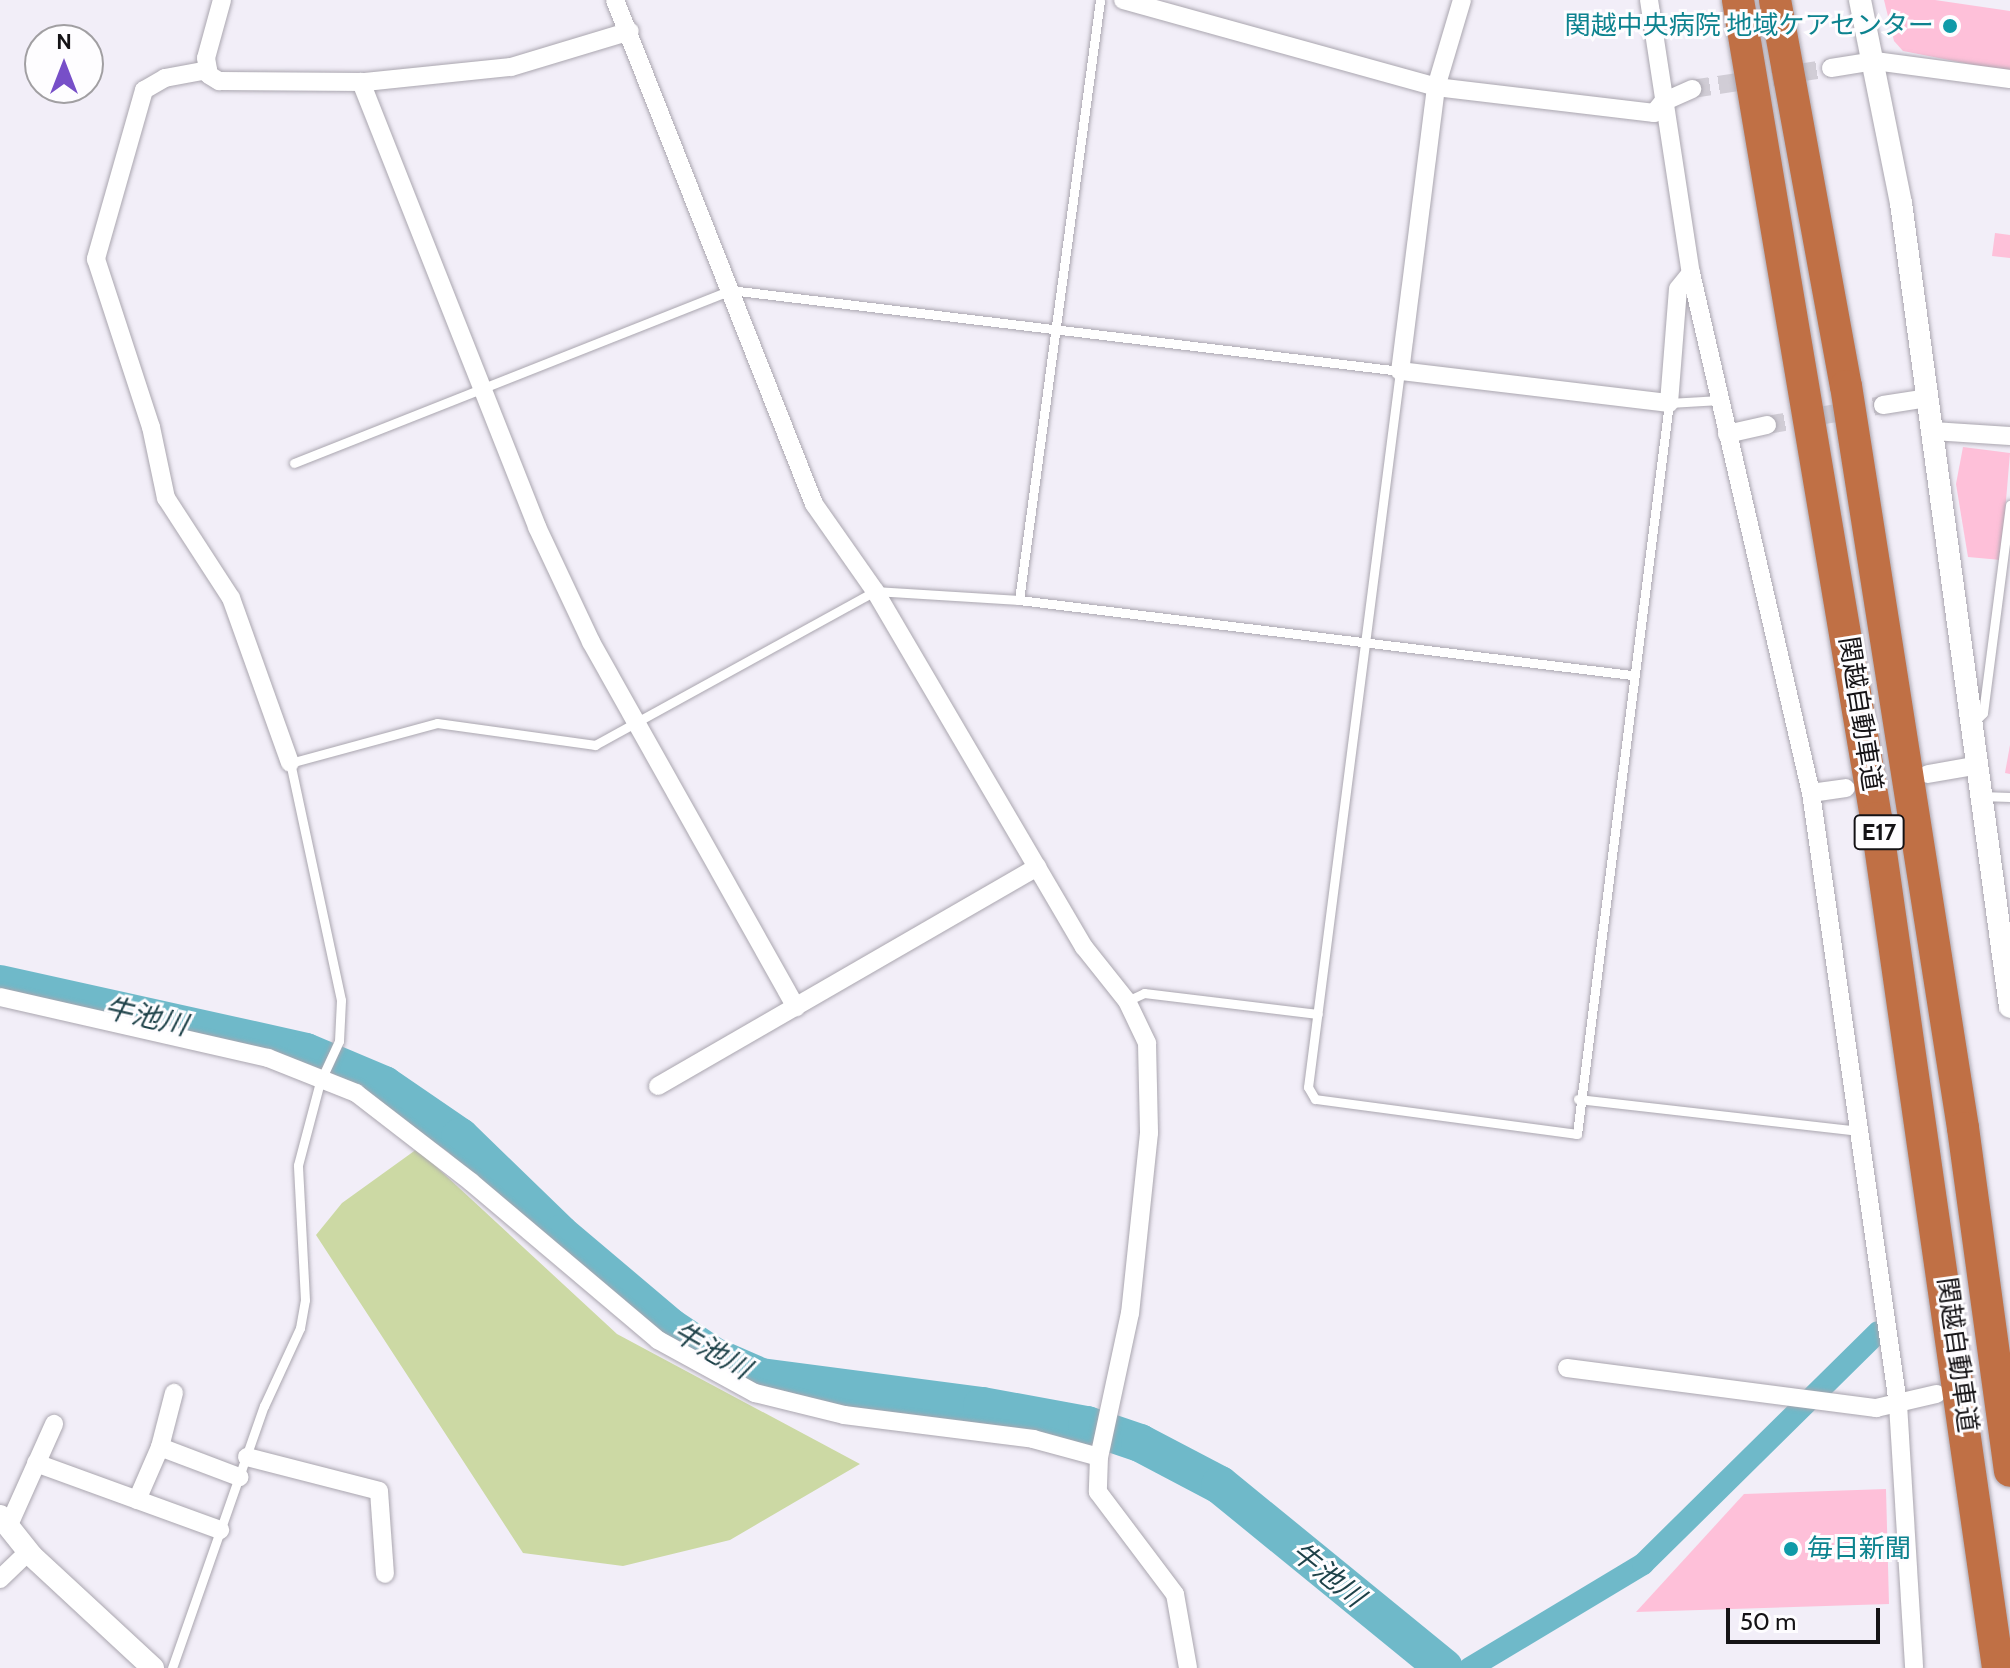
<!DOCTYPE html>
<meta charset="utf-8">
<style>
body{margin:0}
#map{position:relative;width:2010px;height:1668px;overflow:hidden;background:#f2eef8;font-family:Cabin,"Noto Sans JP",sans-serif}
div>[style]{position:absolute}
.green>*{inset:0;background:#ccd9a4}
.canal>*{height:22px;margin:-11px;padding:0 11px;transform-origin:11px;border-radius:11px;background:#6fb9c9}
.river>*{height:38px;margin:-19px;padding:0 19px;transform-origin:19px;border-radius:19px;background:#6fb9c9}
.building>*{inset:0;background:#fec0d9}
.minor-tunnel>*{height:18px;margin-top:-9px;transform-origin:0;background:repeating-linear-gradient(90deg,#d1cdd6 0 18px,transparent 0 27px)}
.roads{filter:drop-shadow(0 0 2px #aaa6af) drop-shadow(0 0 2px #aaa6af)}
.service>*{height:9px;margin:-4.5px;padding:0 4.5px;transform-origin:4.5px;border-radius:4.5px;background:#fff}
.minor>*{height:18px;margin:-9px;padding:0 9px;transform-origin:9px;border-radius:9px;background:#fff}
.tertiary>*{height:22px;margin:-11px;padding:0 11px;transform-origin:11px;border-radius:11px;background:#fff}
.motorway>*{height:32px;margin:-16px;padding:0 16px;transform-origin:16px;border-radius:16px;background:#c07045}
.dots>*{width:22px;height:22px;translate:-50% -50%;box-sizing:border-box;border:4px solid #fefdff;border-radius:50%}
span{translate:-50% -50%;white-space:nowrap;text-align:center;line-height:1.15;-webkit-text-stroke:6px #fefdff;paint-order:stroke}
.shield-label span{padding:2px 6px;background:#fefdff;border:2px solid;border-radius:6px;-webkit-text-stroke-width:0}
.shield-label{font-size:24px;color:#151316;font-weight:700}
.culture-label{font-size:26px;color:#0d838f}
.right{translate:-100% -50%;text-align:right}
.left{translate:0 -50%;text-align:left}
.street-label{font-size:26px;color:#151316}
.water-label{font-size:28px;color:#1e4249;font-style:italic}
.north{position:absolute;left:24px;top:24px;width:80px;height:80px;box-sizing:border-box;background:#fefdff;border:2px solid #a19fa2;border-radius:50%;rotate:0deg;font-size:22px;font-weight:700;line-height:32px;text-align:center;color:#151316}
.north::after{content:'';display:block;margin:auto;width:28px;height:36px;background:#774fc8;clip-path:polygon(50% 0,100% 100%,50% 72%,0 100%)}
.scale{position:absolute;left:1726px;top:1608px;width:154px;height:36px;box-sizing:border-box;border:4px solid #151316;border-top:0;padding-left:10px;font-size:24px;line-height:28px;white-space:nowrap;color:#151316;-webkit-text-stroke:6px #fefdff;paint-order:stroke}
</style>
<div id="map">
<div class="green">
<div style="clip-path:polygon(417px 1149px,617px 1334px,860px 1464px,730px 1540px,623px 1566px,523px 1553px,316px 1235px,342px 1203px)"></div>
</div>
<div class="canal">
<div style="left:1470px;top:1668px;width:202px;rotate:-31deg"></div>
<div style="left:1643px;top:1564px;width:330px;rotate:-44.6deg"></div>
</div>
<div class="river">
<div style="left:0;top:984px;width:313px;rotate:12.5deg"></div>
<div style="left:306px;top:1052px;width:85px;rotate:22.9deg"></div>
<div style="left:384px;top:1085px;width:92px;rotate:34.4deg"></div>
<div style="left:460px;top:1137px;width:139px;rotate:44.1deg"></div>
<div style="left:560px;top:1234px;width:144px;rotate:40.2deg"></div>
<div style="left:670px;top:1327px;width:54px;rotate:33.7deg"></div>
<div style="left:715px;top:1357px;width:50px;rotate:23.5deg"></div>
<div style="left:761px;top:1377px;width:223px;rotate:7.5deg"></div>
<div style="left:982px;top:1406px;width:107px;rotate:10.3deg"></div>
<div style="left:1087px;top:1425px;width:56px;rotate:18.8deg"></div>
<div style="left:1140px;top:1443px;width:90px;rotate:27.7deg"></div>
<div style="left:1220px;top:1485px;width:289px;rotate:39.2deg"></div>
</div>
<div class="building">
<div style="clip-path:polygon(1884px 0,1935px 0,2010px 11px,2010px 72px,1903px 51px,1894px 41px)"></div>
<div style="clip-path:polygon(1995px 233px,2010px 235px,2010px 258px,1992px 256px)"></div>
<div style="clip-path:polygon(1963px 447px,2010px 453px,2001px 560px,1968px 557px,1956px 484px)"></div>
<div style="clip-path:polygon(2010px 745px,2010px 774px,2005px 773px)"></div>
<div style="clip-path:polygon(1886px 1489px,1889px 1604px,1636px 1612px,1744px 1494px)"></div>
</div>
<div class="minor-tunnel">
<div style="left:1692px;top:89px;width:141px;rotate:-8.6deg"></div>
<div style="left:1767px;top:425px;width:118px;rotate:-9.8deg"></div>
</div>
<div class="roads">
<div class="service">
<div style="left:294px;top:463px;width:469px;rotate:-21.6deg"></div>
<div style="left:730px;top:290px;width:675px;rotate:6.89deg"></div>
<div style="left:1400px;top:371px;width:722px;rotate:97.32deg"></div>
<div style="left:1308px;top:1087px;width:14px;rotate:60deg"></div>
<div style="left:1315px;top:1099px;width:264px;rotate:7.6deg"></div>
<div style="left:1577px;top:1134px;width:737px;rotate:-82.83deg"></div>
<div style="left:1669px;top:403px;width:51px;rotate:-3.4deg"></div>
<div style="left:1019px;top:600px;width:605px;rotate:-82.31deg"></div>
<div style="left:1973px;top:723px;width:14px;rotate:-45deg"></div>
<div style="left:1983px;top:713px;width:210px;rotate:-82.6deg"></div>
<div style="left:1981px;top:796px;width:29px;rotate:2deg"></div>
<div style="left:1127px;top:1001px;width:19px;rotate:-25deg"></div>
<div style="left:1144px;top:993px;width:175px;rotate:6.9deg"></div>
<div style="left:1578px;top:1099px;width:281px;rotate:6.5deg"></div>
<div style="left:172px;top:1668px;width:278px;rotate:-70.7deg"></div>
<div style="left:264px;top:1406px;width:86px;rotate:-65.2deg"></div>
<div style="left:300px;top:1328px;width:28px;rotate:-80deg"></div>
<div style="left:305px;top:1300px;width:135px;rotate:-93deg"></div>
<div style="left:298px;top:1165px;width:86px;rotate:-75.2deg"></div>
<div style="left:320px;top:1082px;width:45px;rotate:-65.1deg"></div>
<div style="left:339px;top:1041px;width:41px;rotate:-87.2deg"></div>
<div style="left:341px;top:1000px;width:242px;rotate:-102.1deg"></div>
<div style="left:290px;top:763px;width:152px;rotate:-15.2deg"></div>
<div style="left:437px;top:723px;width:160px;rotate:7.9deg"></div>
<div style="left:595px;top:745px;width:320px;rotate:-28.8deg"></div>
<div style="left:875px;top:591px;width:144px;rotate:3.6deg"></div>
<div style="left:1019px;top:600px;width:618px;rotate:6.98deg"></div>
</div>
<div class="minor">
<div style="left:222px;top:0;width:60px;rotate:105.4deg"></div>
<div style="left:206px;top:58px;width:17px;rotate:80deg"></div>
<div style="left:209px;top:75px;width:12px;rotate:31deg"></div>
<div style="left:219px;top:81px;width:146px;rotate:0.4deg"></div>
<div style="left:365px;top:82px;width:147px;rotate:-5.9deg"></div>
<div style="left:511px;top:67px;width:124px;rotate:-16.8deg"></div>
<div style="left:615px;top:0;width:542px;rotate:68.45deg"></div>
<div style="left:814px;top:504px;width:106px;rotate:55deg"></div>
<div style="left:875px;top:591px;width:413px;rotate:59.6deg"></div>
<div style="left:1084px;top:947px;width:69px;rotate:51.5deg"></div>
<div style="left:1127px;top:1001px;width:47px;rotate:64.5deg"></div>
<div style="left:1147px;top:1043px;width:90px;rotate:88.7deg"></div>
<div style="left:1149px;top:1133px;width:181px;rotate:96deg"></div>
<div style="left:1130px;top:1313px;width:147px;rotate:102.1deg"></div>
<div style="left:1099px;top:1457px;width:35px;rotate:92deg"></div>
<div style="left:1098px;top:1492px;width:128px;rotate:53deg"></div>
<div style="left:1175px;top:1594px;width:75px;rotate:80deg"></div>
<div style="left:1123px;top:0;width:325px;rotate:15.5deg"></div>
<div style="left:1436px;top:87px;width:220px;rotate:6.8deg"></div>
<div style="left:1654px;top:113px;width:14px;rotate:-51deg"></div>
<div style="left:1663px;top:102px;width:32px;rotate:-24deg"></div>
<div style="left:1462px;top:0;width:91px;rotate:106.6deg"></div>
<div style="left:1436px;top:87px;width:286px;rotate:97.2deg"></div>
<div style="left:1400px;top:371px;width:271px;rotate:6.8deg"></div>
<div style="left:1669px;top:403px;width:114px;rotate:-85.5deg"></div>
<div style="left:1678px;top:289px;width:21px;rotate:-51deg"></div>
<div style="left:1649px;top:0;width:276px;rotate:81.3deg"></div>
<div style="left:1691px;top:273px;width:534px;rotate:77.01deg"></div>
<div style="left:1811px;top:793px;width:617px;rotate:81.9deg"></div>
<div style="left:1898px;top:1404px;width:264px;rotate:86.5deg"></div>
<div style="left:1831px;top:68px;width:45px;rotate:-9deg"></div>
<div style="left:1875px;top:61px;width:136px;rotate:7.6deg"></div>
<div style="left:208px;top:70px;width:44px;rotate:169.5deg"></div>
<div style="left:165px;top:78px;width:24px;rotate:150deg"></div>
<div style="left:144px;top:90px;width:176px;rotate:105.9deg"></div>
<div style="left:96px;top:259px;width:177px;rotate:71.9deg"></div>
<div style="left:151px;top:427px;width:73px;rotate:78.1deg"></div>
<div style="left:166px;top:498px;width:119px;rotate:57deg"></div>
<div style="left:231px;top:598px;width:175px;rotate:70.3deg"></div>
<div style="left:361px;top:82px;width:479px;rotate:68.4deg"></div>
<div style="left:537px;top:527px;width:127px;rotate:64.8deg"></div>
<div style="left:591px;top:642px;width:419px;rotate:60.7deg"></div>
<div style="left:1883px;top:405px;width:46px;rotate:-8.8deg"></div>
<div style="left:1933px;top:431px;width:77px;rotate:3.7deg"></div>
<div style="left:1727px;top:434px;width:41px;rotate:-12.7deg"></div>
<div style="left:1928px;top:774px;width:47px;rotate:-9.9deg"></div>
<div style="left:1811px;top:793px;width:35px;rotate:-8deg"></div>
<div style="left:0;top:997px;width:275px;rotate:12.8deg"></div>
<div style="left:268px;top:1058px;width:95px;rotate:21.7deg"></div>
<div style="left:356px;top:1093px;width:145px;rotate:37.7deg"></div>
<div style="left:471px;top:1182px;width:245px;rotate:40.2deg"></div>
<div style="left:658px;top:1340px;width:111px;rotate:28.7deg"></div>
<div style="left:755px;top:1393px;width:92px;rotate:13.9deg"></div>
<div style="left:844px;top:1415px;width:191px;rotate:7.2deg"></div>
<div style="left:1033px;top:1439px;width:68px;rotate:15.3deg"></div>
<div style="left:658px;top:1086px;width:438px;rotate:-30deg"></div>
<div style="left:1567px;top:1368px;width:312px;rotate:7.4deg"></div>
<div style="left:1876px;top:1408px;width:62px;rotate:-13.1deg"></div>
<div style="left:160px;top:1447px;width:85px;rotate:20.8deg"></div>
<div style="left:247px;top:1457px;width:136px;rotate:14.4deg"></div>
<div style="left:379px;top:1491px;width:83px;rotate:85.9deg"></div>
<div style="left:36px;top:1463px;width:196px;rotate:20deg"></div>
<div style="left:137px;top:1500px;width:58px;rotate:-66.5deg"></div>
<div style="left:160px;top:1447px;width:56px;rotate:-75.5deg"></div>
<div style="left:8px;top:1527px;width:113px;rotate:-65.9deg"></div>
<div style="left:0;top:1579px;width:39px;rotate:-44deg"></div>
</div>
<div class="tertiary">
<div style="left:1860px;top:0;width:207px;rotate:78.6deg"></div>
<div style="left:1901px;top:203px;width:811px;rotate:82.28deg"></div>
<div style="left:0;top:1516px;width:51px;rotate:51.3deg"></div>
<div style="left:32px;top:1556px;width:165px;rotate:42.8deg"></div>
</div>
<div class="motorway">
<div style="left:1738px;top:0;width:830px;rotate:80.42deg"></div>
<div style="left:1876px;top:818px;width:859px;rotate:81.83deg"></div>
<div style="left:1775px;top:0;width:392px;rotate:79.6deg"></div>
<div style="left:1846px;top:386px;width:751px;rotate:81.04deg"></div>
<div style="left:1963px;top:1128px;width:346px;rotate:82.2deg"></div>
</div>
</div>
<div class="dots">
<div style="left:1950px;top:26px;background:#0f9aa8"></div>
<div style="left:1791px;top:1549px;background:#0f9aa8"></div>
</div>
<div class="shield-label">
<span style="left:1879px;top:832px">E17</span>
</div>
<div class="culture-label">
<span class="right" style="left:1934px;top:26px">関越中央病院 地域ケアセンター</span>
<span class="left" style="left:1807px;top:1549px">毎日新聞</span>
</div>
<div class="street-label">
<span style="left:1860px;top:714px;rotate:81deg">関越自動車道</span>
<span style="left:1957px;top:1355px;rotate:82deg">関越自動車道</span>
</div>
<div class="water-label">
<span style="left:146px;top:1016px;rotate:13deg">牛池川</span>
<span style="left:712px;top:1350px;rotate:30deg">牛池川</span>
<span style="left:1328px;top:1574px;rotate:39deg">牛池川</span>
</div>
<div class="north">N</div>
<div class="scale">50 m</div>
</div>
